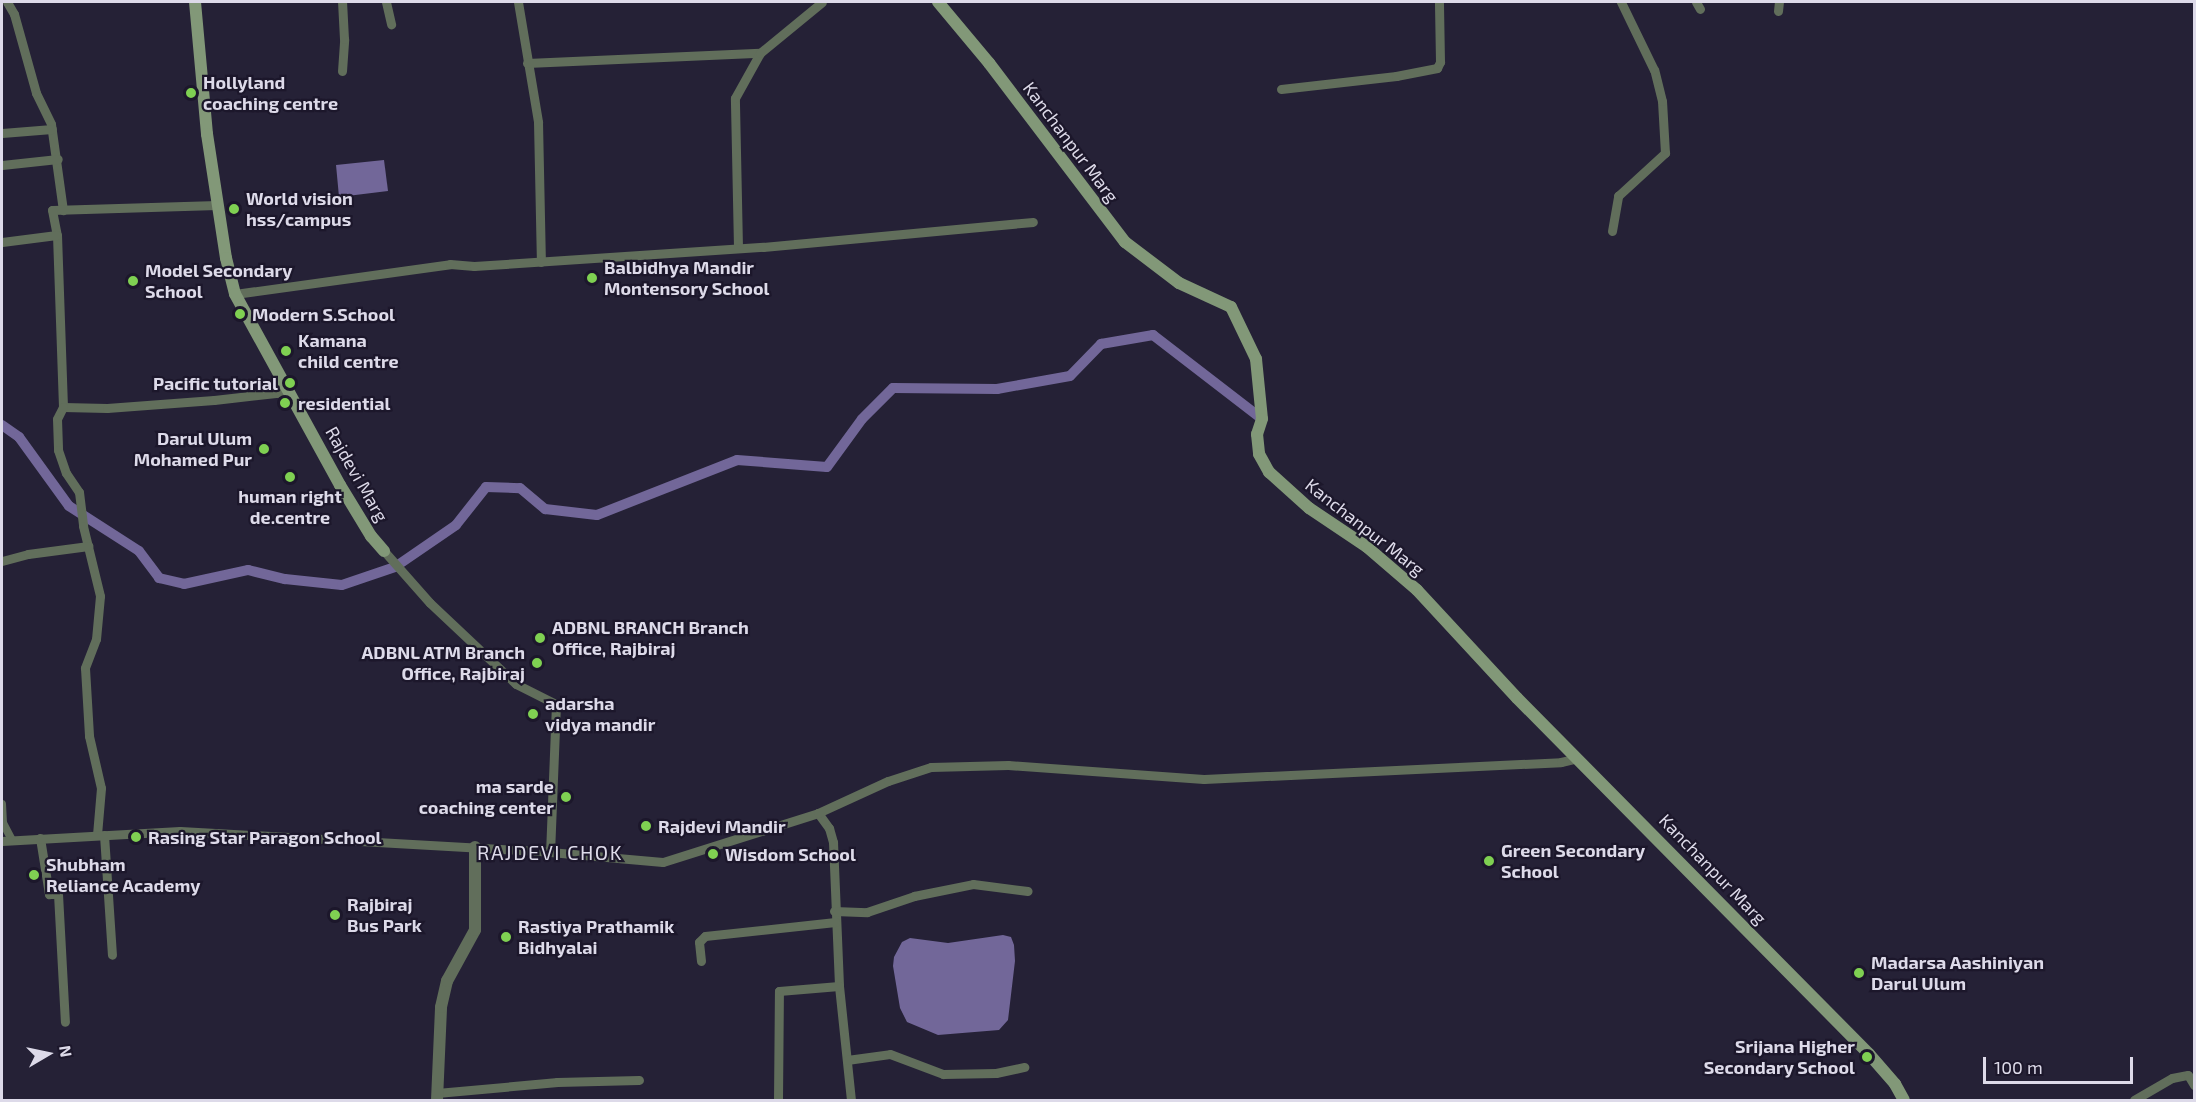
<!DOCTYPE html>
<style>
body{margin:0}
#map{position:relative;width:2196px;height:1102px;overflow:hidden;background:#252136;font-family:"Exo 2",sans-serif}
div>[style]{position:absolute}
.water>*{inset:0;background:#726799}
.canal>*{height:10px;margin:-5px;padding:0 5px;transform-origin:5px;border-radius:5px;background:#726799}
.pedestrian>*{height:8px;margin:-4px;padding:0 4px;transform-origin:4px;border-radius:4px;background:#616e5b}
.minor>*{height:9px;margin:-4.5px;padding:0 4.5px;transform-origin:4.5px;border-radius:4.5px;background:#616e5b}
.tertiary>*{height:12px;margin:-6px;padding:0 6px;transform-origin:6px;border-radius:6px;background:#616e5b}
.secondary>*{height:12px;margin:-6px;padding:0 6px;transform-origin:6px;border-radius:6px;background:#829878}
.dots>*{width:16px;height:16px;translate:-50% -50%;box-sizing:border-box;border:3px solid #1c172b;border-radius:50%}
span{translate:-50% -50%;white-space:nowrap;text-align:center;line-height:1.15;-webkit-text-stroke:4.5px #1c172b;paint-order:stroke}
.poi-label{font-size:18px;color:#dddae9;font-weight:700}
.left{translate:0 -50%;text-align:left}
.right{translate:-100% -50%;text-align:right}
.street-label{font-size:18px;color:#dddae9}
.neighbourhood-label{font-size:20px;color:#dddae9;letter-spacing:1.5px}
.frame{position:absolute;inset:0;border:3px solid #dddae9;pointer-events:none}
.north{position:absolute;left:18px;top:1024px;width:60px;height:60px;-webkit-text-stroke:4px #1c172b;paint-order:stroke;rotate:81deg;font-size:16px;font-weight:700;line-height:24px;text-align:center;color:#dddae9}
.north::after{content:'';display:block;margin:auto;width:21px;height:27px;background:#dddae9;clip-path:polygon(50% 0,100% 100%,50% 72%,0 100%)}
.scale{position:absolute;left:1983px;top:1057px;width:150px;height:27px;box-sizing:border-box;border:3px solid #dddae9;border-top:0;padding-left:8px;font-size:18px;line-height:21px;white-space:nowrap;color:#dddae9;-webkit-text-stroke:4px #1c172b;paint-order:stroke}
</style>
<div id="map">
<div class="water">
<div style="clip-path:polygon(384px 160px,388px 191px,339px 197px,336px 165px)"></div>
<div style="clip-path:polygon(1003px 935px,1011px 937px,1014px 945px,1015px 961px,1008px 1020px,999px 1030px,938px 1035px,907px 1022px,900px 1008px,893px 966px,894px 957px,902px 942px,910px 938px,948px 943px)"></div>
</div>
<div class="canal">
<div style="left:2px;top:425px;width:21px;rotate:35deg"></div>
<div style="left:19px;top:437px;width:85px;rotate:54.1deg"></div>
<div style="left:69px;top:506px;width:83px;rotate:32.7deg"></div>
<div style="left:139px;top:551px;width:34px;rotate:53deg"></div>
<div style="left:159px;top:578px;width:26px;rotate:13deg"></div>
<div style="left:184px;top:584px;width:66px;rotate:-12.3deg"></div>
<div style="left:248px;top:570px;width:38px;rotate:14deg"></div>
<div style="left:285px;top:579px;width:57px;rotate:6deg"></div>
<div style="left:342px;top:585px;width:56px;rotate:-18.8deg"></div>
<div style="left:395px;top:567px;width:74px;rotate:-34.5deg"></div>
<div style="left:456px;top:525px;width:48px;rotate:-51.7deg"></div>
<div style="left:486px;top:487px;width:34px;rotate:2deg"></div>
<div style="left:520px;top:488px;width:33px;rotate:40deg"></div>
<div style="left:545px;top:509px;width:52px;rotate:6.6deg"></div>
<div style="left:597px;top:515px;width:150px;rotate:-21.4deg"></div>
<div style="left:737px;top:460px;width:90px;rotate:4.4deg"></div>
<div style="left:827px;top:467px;width:59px;rotate:-53.9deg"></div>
<div style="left:862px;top:419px;width:44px;rotate:-45deg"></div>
<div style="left:893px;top:388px;width:104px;rotate:0.6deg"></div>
<div style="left:997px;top:389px;width:74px;rotate:-10.1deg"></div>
<div style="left:1070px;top:376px;width:45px;rotate:-45.9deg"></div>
<div style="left:1101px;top:344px;width:53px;rotate:-9.8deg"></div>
<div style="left:1153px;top:335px;width:138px;rotate:37.6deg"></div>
</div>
<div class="pedestrian">
<div style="left:2px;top:804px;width:19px;rotate:87deg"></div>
<div style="left:3px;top:823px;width:19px;rotate:62deg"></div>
</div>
<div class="minor">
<div style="left:7px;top:2px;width:14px;rotate:60deg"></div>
<div style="left:14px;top:14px;width:82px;rotate:74.4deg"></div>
<div style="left:36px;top:93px;width:34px;rotate:64deg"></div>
<div style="left:51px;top:124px;width:87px;rotate:82.1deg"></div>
<div style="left:386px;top:2px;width:23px;rotate:77deg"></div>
<div style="left:518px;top:2px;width:122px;rotate:80.5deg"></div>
<div style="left:538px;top:122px;width:140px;rotate:88.8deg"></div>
<div style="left:1696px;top:2px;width:8px;rotate:60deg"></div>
<div style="left:1778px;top:11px;width:9px;rotate:-84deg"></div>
<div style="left:527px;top:63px;width:233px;rotate:-2.5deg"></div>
<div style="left:342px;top:71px;width:32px;rotate:-86deg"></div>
<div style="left:344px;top:39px;width:37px;rotate:-93deg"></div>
<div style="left:1281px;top:89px;width:116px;rotate:-6.4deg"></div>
<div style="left:1396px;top:76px;width:42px;rotate:-11deg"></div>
<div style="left:1437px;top:68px;width:7px;rotate:-63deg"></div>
<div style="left:1440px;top:62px;width:60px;rotate:-91deg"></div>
<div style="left:2px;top:133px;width:50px;rotate:-4.6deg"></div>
<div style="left:2px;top:165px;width:56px;rotate:-6.1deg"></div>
<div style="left:217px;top:205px;width:165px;rotate:178.3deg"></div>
<div style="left:52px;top:210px;width:25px;rotate:79deg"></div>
<div style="left:57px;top:235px;width:172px;rotate:88deg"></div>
<div style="left:63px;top:407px;width:44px;rotate:1.3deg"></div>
<div style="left:107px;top:408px;width:107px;rotate:-4.3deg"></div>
<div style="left:214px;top:400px;width:62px;rotate:-6.4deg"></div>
<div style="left:276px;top:393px;width:12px;rotate:-20deg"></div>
<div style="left:1612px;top:231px;width:36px;rotate:-80deg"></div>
<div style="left:1618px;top:196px;width:64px;rotate:-42.5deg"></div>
<div style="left:1665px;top:153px;width:52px;rotate:-93.3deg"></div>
<div style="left:1662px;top:101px;width:32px;rotate:-104deg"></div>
<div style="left:1654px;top:70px;width:76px;rotate:-115.9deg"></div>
<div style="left:2px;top:242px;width:55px;rotate:-7.3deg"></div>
<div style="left:738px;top:247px;width:149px;rotate:-91.2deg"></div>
<div style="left:735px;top:98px;width:51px;rotate:-60.9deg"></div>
<div style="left:760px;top:53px;width:80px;rotate:-39.4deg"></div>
<div style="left:235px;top:294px;width:217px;rotate:-7.9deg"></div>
<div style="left:450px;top:264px;width:24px;rotate:5deg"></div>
<div style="left:474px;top:266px;width:290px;rotate:-3.8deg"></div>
<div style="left:763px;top:247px;width:271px;rotate:-5.3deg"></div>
<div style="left:63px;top:407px;width:13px;rotate:117deg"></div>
<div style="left:57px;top:419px;width:31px;rotate:88deg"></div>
<div style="left:58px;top:450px;width:24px;rotate:71deg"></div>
<div style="left:66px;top:473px;width:23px;rotate:56deg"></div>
<div style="left:79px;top:492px;width:34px;rotate:83deg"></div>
<div style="left:83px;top:526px;width:72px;rotate:76.3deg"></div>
<div style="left:100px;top:596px;width:43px;rotate:95.3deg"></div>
<div style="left:96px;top:639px;width:31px;rotate:111deg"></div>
<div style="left:85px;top:668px;width:68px;rotate:86.6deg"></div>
<div style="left:89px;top:736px;width:53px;rotate:77deg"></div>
<div style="left:101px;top:788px;width:47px;rotate:94.9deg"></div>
<div style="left:384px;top:551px;width:69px;rotate:48.5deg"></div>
<div style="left:430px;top:603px;width:118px;rotate:43.3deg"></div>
<div style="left:516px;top:684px;width:45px;rotate:26.6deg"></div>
<div style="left:556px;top:704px;width:148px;rotate:92.3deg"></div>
<div style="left:2px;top:561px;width:27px;rotate:-15deg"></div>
<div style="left:28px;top:554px;width:61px;rotate:-7.6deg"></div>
<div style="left:818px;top:813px;width:19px;rotate:54deg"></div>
<div style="left:829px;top:828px;width:15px;rotate:74deg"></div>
<div style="left:833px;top:842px;width:144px;rotate:87.6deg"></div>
<div style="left:839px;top:986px;width:115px;rotate:84deg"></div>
<div style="left:104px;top:835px;width:120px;rotate:86.2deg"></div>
<div style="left:40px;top:838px;width:57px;rotate:80.9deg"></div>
<div style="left:49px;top:894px;width:9px"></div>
<div style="left:58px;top:894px;width:128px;rotate:86.9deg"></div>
<div style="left:2px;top:841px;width:178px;rotate:-3.2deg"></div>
<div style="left:180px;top:831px;width:371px;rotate:3.2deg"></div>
<div style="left:550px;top:852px;width:113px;rotate:5.1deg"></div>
<div style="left:663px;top:862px;width:163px;rotate:-17.5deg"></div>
<div style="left:818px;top:813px;width:77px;rotate:-24.6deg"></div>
<div style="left:888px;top:781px;width:45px;rotate:-18deg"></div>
<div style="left:931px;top:767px;width:77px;rotate:-1.5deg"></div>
<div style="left:1008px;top:765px;width:196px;rotate:4.1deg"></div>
<div style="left:1204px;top:779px;width:357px;rotate:-2.7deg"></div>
<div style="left:1561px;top:762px;width:17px;rotate:-13deg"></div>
<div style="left:834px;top:911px;width:33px;rotate:2deg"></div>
<div style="left:867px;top:912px;width:50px;rotate:-18.8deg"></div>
<div style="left:914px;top:896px;width:60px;rotate:-11.5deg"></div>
<div style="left:973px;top:884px;width:55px;rotate:7.3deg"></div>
<div style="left:701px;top:961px;width:19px;rotate:-96deg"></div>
<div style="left:699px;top:942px;width:8px;rotate:-45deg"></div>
<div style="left:705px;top:936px;width:131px;rotate:-6.1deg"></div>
<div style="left:847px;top:1060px;width:43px;rotate:-7.9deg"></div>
<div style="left:890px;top:1054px;width:57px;rotate:20.7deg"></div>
<div style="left:943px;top:1074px;width:53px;rotate:-1.1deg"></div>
<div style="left:996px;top:1073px;width:29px;rotate:-12deg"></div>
<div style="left:437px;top:1093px;width:121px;rotate:-5.2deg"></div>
<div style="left:557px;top:1082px;width:82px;rotate:-1.4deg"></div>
<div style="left:778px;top:1100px;width:109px;rotate:-89.5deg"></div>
<div style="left:779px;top:991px;width:60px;rotate:-4.8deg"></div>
<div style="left:2134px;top:1100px;width:44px;rotate:-30.1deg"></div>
<div style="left:2172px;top:1078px;width:16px;rotate:-11deg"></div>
<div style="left:2188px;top:1075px;width:12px;rotate:59deg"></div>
</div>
<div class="tertiary">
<div style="left:437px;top:1100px;width:93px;rotate:-87.5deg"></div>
<div style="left:441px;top:1007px;width:27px;rotate:-77deg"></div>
<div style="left:447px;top:981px;width:58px;rotate:-61.2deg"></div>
<div style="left:475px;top:930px;width:83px;rotate:-90deg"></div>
</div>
<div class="secondary">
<div style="left:195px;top:2px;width:133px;rotate:84.8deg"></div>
<div style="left:207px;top:134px;width:125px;rotate:81.3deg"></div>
<div style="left:226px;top:258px;width:37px;rotate:76deg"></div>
<div style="left:235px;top:294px;width:218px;rotate:61.2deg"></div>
<div style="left:340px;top:485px;width:60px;rotate:58.7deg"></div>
<div style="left:371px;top:536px;width:20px;rotate:49deg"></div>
<div style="left:938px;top:2px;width:80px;rotate:50.1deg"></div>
<div style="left:989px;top:63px;width:225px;rotate:52.8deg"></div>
<div style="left:1125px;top:242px;width:68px;rotate:37.2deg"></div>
<div style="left:1179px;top:283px;width:57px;rotate:24.8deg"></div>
<div style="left:1231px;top:307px;width:58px;rotate:64.3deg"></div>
<div style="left:1256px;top:359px;width:60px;rotate:84.3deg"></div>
<div style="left:1262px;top:419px;width:16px;rotate:108deg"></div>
<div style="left:1257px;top:434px;width:20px;rotate:84deg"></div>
<div style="left:1259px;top:454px;width:21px;rotate:61deg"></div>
<div style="left:1269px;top:472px;width:54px;rotate:42deg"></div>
<div style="left:1309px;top:508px;width:70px;rotate:33.9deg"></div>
<div style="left:1367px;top:547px;width:66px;rotate:40.7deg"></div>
<div style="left:1417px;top:590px;width:147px;rotate:47.2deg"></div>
<div style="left:1517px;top:698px;width:501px;rotate:45.32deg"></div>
<div style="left:1869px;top:1054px;width:40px;rotate:49deg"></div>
<div style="left:1895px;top:1084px;width:18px;rotate:61deg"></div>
</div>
<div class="dots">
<div style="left:191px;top:93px;background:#7fd052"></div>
<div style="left:234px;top:209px;background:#7fd052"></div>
<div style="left:592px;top:278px;background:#7fd052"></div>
<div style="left:133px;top:281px;background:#7fd052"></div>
<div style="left:240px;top:314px;background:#7fd052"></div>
<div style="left:286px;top:351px;background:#7fd052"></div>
<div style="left:290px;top:383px;background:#7fd052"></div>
<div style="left:285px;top:403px;background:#7fd052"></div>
<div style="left:264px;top:449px;background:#7fd052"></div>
<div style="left:290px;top:477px;background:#7fd052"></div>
<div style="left:540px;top:638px;background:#7fd052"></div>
<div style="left:537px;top:663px;background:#7fd052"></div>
<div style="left:533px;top:714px;background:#7fd052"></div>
<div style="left:566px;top:797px;background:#7fd052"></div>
<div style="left:646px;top:826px;background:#7fd052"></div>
<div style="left:136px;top:837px;background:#7fd052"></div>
<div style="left:713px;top:854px;background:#7fd052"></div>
<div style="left:1489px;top:861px;background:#7fd052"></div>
<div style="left:34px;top:875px;background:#7fd052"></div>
<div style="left:335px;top:915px;background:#7fd052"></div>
<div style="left:506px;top:937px;background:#7fd052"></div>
<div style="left:1859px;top:973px;background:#7fd052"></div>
<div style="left:1867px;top:1057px;background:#7fd052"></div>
</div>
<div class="poi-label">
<span class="left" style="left:203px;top:93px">Hollyland<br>coaching centre</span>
<span class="left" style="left:246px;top:209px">World vision<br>hss/campus</span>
<span class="left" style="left:604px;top:278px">Balbidhya Mandir<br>Montensory School</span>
<span class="left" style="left:145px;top:281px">Model Secondary<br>School</span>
<span class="left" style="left:252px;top:314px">Modern S.School</span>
<span class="left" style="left:298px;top:351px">Kamana<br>child centre</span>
<span class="right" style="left:278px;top:383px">Pacific tutorial</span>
<span class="left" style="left:298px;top:403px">residential</span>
<span class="right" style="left:252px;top:449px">Darul Ulum<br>Mohamed Pur</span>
<span style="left:290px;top:507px">human right<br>de.centre</span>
<span class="left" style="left:552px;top:638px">ADBNL BRANCH Branch<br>Office, Rajbiraj</span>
<span class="right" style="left:525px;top:663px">ADBNL ATM Branch<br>Office, Rajbiraj</span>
<span class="left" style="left:545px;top:714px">adarsha<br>vidya mandir</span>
<span class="right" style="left:554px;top:797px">ma sarde<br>coaching center</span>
<span class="left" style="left:658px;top:826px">Rajdevi Mandir</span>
<span class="left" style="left:148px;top:837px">Rasing Star Paragon School</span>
<span class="left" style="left:1501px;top:861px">Green Secondary<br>School</span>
<span class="left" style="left:725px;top:854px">Wisdom School</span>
<span class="left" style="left:46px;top:875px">Shubham<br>Reliance Academy</span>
<span class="left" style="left:347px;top:915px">Rajbiraj<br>Bus Park</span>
<span class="left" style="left:518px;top:937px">Rastiya Prathamik<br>Bidhyalai</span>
<span class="left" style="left:1871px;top:973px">Madarsa Aashiniyan<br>Darul Ulum</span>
<span class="right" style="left:1855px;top:1057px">Srijana Higher<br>Secondary School</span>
</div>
<div class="street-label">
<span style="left:1071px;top:142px;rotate:53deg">Kanchanpur Marg</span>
<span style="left:357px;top:474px;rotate:60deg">Rajdevi Marg</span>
<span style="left:1365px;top:527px;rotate:38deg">Kanchanpur Marg</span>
<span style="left:1713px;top:869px;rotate:46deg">Kanchanpur Marg</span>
</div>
<div class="neighbourhood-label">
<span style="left:550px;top:852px">RAJDEVI CHOK</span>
</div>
<div class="frame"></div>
<div class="north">N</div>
<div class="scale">100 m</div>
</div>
